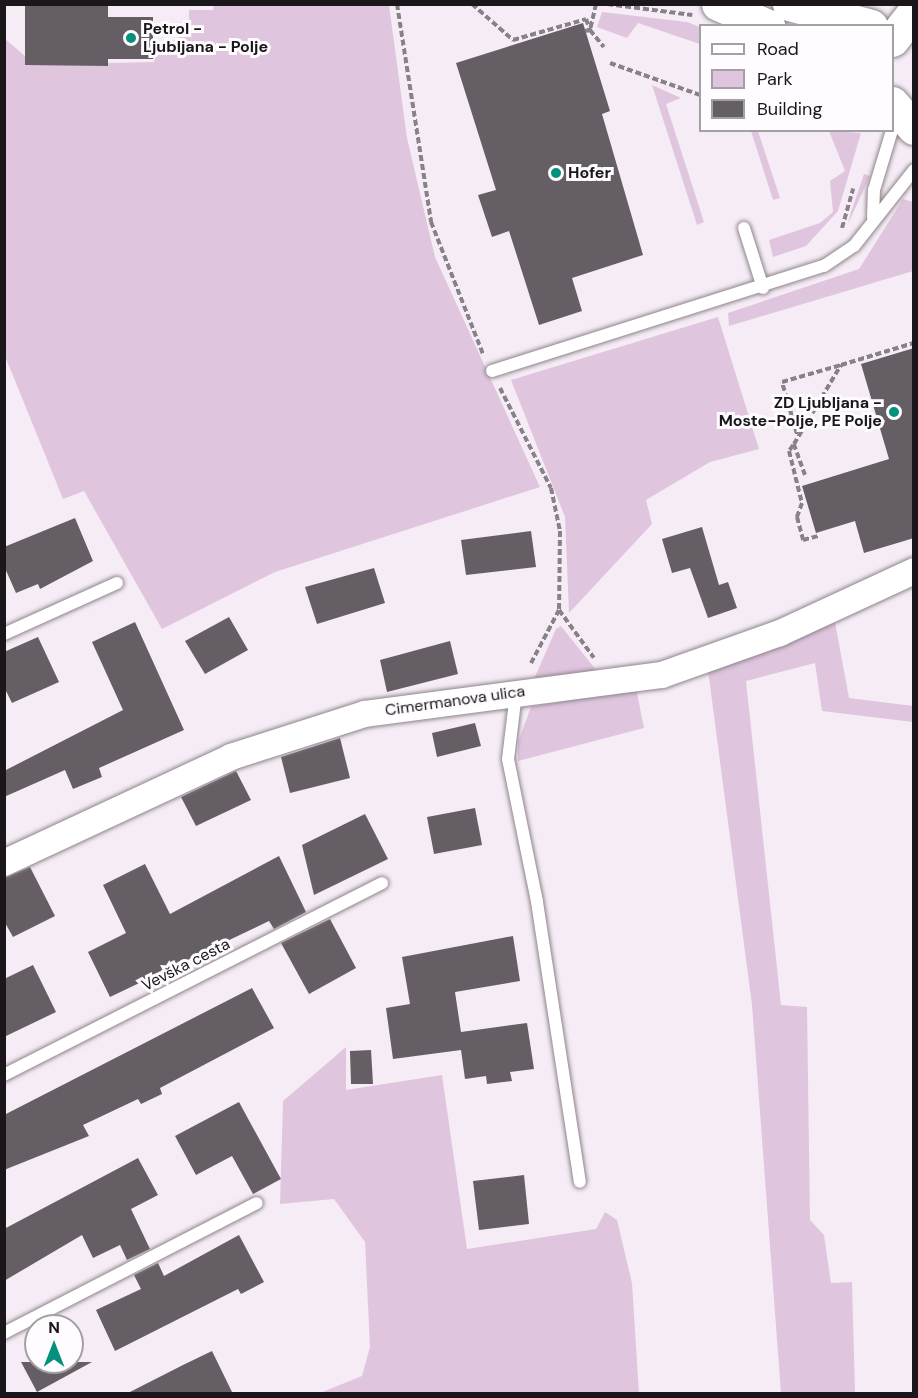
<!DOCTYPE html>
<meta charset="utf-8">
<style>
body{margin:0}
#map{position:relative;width:918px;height:1398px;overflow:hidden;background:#f6ecf5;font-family:"DM Sans",sans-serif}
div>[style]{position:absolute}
.green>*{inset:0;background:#dfc6de}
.building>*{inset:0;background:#665e65}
.path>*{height:4px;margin-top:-2px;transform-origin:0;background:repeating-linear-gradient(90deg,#888188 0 6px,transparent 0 9px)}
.roads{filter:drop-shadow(0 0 2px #8d848c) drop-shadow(0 0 2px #8d848c)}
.lane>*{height:12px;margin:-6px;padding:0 6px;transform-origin:6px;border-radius:6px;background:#fff}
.street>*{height:26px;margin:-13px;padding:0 13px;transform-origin:13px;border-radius:13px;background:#fff}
.secondary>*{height:33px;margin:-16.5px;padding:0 16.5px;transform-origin:16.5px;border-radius:16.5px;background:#fff}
.dots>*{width:16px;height:16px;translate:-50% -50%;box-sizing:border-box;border:3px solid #fefcfe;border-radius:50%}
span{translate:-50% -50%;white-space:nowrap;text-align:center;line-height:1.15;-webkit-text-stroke:6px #fefcfe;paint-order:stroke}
.poi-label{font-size:16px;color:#1a161a;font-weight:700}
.left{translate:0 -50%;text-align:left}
.right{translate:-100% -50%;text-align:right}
.street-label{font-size:16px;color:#1a161a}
.frame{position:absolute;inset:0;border:6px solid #1a161a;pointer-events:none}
.legend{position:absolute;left:699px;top:24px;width:195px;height:108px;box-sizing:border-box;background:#fefcfe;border:2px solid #a3a0a3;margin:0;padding:8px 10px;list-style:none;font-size:18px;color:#1a161a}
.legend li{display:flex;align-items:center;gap:12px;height:30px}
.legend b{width:30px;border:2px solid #a3a0a3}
.north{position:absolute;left:24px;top:1314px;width:60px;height:60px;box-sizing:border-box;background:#fefcfe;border:2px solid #a3a0a3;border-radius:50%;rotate:0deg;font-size:16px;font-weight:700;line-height:24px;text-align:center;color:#1a161a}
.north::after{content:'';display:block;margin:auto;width:21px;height:27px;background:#02917c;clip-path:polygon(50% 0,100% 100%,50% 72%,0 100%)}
</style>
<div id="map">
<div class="green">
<div style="clip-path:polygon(214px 4px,389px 5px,407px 138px,435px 257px,540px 487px,275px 572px,162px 629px,84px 491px,63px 499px,5px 356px,4px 38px,25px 56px,26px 65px,154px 62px,158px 48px,179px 38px,179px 26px,189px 25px,189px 10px,213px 10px)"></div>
<div style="clip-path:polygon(602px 12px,687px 22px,700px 27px,700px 44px,638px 23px,627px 38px,597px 27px)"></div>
<div style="clip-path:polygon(652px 85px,681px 98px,666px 104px,704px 222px,697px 225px)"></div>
<div style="clip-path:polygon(751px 131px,758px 131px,780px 198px,773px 200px)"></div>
<div style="clip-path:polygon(829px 131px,861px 133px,838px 211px,806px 246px,773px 257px,769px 240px,820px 223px,833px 212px,830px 181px,845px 171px)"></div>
<div style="clip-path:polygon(864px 174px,870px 176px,848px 224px,851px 212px)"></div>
<div style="clip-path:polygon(903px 199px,913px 202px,913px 271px,729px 326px,728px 313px,859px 269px)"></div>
<div style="clip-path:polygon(718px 317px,759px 449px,710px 462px,646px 500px,652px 524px,569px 613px,565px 517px,511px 380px)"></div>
<div style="clip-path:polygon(834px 617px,849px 698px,913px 706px,913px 722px,822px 711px,815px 663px,746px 681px,781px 1005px,807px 1007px,810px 1220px,824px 1235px,831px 1283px,852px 1282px,855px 1393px,781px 1393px,752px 1005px,708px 670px)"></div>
<div style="clip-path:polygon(561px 626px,600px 675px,531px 686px,556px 629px)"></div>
<div style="clip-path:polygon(636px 688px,644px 728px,518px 761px,518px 742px,531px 707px)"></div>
<div style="clip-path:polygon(346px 1047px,346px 1090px,442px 1075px,467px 1249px,596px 1229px,605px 1212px,617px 1220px,632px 1283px,639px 1393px,320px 1393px,362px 1376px,370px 1347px,365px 1242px,334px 1199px,280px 1204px,283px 1101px)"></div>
</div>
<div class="building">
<div style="clip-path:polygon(25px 4px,108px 4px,108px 17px,153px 17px,153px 59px,108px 59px,108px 66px,25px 65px)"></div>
<div style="clip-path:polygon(583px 23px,610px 111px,602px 114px,643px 255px,572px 278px,582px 311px,539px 325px,509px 231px,492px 237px,478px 195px,496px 190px,456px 63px)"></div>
<div style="clip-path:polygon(914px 348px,914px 538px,864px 553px,855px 521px,816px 533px,802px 486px,889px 459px,861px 364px)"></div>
<div style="clip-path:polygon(75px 518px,93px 561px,40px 589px,38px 584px,16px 593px,4px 566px,4px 547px)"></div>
<div style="clip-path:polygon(702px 527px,719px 585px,728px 582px,737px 608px,708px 618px,690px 568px,672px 573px,662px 539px)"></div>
<div style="clip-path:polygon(531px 531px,536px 567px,466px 575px,461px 540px)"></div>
<div style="clip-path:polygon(374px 568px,385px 603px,317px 624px,305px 587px)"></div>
<div style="clip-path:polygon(229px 617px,248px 650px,205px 674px,185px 641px)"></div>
<div style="clip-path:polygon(135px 622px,184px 730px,99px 768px,102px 777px,73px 789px,65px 770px,4px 797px,4px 771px,123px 710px,92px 642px)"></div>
<div style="clip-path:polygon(38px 637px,59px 682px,12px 703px,4px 687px,4px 652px)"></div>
<div style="clip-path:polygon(450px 641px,458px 674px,387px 692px,380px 660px)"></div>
<div style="clip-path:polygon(475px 723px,481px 746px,437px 757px,432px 733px)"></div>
<div style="clip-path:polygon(340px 738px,350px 778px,290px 793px,281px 757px)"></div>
<div style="clip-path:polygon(236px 771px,251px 800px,196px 826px,181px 797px)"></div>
<div style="clip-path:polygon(475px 808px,482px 845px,434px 854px,427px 817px)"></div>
<div style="clip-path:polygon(365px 814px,388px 859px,314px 895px,302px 845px)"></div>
<div style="clip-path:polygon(279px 856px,306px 912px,274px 929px,269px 921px,110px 997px,88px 952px,126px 933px,103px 885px,145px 864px,170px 914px)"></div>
<div style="clip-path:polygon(30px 867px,55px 916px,13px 937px,4px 921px,4px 878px)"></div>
<div style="clip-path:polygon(330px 919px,356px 968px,309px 994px,281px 943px)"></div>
<div style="clip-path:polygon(513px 936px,520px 981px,455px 992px,461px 1032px,527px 1023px,534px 1069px,510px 1072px,512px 1081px,487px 1084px,486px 1076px,465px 1079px,461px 1050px,393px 1059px,386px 1008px,410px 1004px,402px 957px)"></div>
<div style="clip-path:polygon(33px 965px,56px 1012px,4px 1037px,4px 979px)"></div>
<div style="clip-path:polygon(252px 988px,274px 1028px,160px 1088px,162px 1094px,141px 1104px,138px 1099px,83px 1125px,89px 1136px,4px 1170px,4px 1115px)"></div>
<div style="clip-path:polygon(371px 1050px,373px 1084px,351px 1084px,350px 1051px)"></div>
<div style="clip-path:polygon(239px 1102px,281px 1179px,253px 1194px,232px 1156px,196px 1175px,175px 1136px)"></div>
<div style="clip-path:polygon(138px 1158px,158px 1195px,131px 1209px,150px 1249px,127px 1260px,120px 1245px,93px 1258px,82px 1235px,4px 1281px,4px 1229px)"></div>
<div style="clip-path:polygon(524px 1175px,529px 1224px,479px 1230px,473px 1181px)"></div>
<div style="clip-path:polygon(239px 1235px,264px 1282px,241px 1294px,238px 1289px,115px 1351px,96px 1310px,141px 1289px,134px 1275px,158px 1263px,164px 1276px)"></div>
<div style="clip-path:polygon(212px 1351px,233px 1394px,126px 1394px,183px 1365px)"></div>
<div style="clip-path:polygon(21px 1362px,92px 1362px,37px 1392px)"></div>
</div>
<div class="path">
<div style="left:397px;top:4px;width:221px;rotate:81.1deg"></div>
<div style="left:431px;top:222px;width:142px;rotate:68.5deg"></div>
<div style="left:472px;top:4px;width:55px;rotate:41.3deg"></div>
<div style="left:513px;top:40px;width:76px;rotate:-16deg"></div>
<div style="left:586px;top:19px;width:12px;rotate:70deg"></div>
<div style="left:590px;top:30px;width:5px;rotate:169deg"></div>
<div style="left:596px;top:4px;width:27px;rotate:103deg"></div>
<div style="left:590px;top:30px;width:22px;rotate:51deg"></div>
<div style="left:607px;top:4px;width:86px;rotate:7.4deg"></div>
<div style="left:610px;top:63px;width:96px;rotate:19.6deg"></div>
<div style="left:842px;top:228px;width:41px;rotate:-74.2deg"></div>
<div style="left:500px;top:388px;width:112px;rotate:63deg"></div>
<div style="left:551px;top:488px;width:44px;rotate:78.2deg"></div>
<div style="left:560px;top:531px;width:79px;rotate:90.7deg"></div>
<div style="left:559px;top:610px;width:62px;rotate:117.8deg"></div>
<div style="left:797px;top:434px;width:54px;rotate:-106.1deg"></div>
<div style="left:782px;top:382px;width:61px;rotate:-16.1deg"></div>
<div style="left:793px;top:445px;width:7px;rotate:124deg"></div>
<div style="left:789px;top:451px;width:54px;rotate:76deg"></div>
<div style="left:802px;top:503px;width:15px;rotate:110deg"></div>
<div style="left:797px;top:517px;width:24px;rotate:75deg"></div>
<div style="left:803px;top:540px;width:16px;rotate:-15deg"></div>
<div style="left:805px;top:475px;width:33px;rotate:-110deg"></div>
<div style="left:794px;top:444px;width:92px;rotate:-59.3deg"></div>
<div style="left:841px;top:365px;width:76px;rotate:-16.8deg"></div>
<div style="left:559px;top:610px;width:59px;rotate:53.9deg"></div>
</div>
<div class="roads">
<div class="lane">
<div style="left:873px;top:217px;width:27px;rotate:-88deg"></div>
<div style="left:874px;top:190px;width:79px;rotate:-73.2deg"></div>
<div style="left:744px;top:228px;width:63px;rotate:72.4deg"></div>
<div style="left:492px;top:371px;width:348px;rotate:-17.6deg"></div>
<div style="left:824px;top:266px;width:36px;rotate:-34deg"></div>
<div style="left:854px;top:246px;width:97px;rotate:-51.7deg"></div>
<div style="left:4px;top:634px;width:124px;rotate:-24.3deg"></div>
<div style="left:516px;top:693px;width:66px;rotate:96.9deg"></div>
<div style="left:508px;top:759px;width:146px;rotate:78.5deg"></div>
<div style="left:537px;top:902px;width:283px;rotate:81.3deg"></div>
<div style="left:4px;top:1075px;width:424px;rotate:-26.9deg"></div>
<div style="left:4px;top:1333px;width:284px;rotate:-27.2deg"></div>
</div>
<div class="street">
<div style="left:4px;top:863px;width:251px;rotate:-25deg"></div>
<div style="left:231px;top:757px;width:141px;rotate:-17.8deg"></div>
<div style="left:365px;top:714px;width:300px;rotate:-7.5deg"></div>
<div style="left:662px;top:675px;width:125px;rotate:-19.6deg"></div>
<div style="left:780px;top:633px;width:148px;rotate:-24.8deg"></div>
</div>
<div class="secondary">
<div style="left:718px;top:4px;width:55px;rotate:23.7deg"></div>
<div style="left:789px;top:4px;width:85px;rotate:15deg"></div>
<div style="left:892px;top:40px;width:36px;rotate:-52deg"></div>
<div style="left:892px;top:103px;width:33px;rotate:49deg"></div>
</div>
</div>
<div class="dots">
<div style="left:131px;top:38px;background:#02917c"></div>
<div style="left:556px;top:173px;background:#02917c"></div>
<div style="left:894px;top:412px;background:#02917c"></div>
</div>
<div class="poi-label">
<span class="left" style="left:143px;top:38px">Petrol -<br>Ljubljana - Polje</span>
<span class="left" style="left:568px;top:173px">Hofer</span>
<span class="right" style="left:882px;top:412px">ZD Ljubljana -<br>Moste-Polje, PE Polje</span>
</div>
<div class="street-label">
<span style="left:455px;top:701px;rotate:-8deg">Cimermanova ulica</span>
<span style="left:186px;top:965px;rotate:-27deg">Vevška cesta</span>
</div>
<div class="frame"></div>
<ul class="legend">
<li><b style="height:8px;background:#fff"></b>Road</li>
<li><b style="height:16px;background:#dfc6de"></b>Park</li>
<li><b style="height:16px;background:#665e65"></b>Building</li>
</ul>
<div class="north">N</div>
</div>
